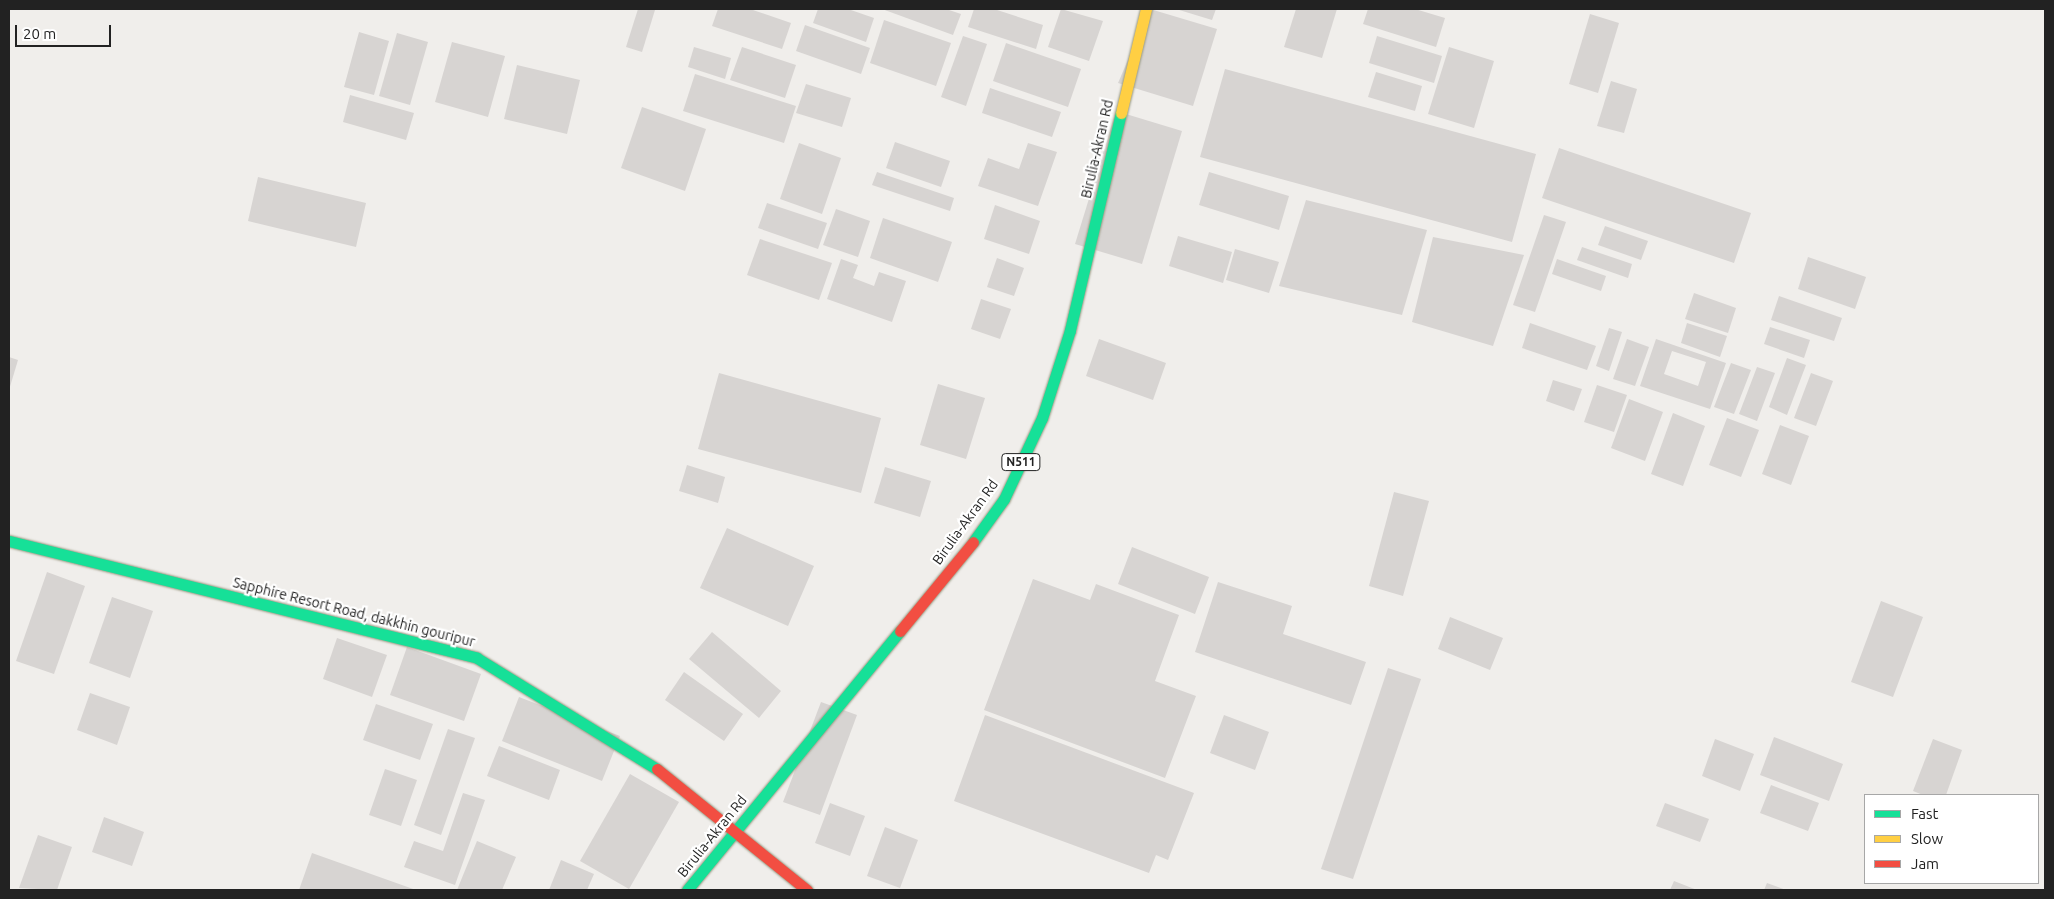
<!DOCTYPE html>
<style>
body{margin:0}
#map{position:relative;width:2054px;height:899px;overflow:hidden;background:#f0eeeb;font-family:Ubuntu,sans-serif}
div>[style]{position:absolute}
.building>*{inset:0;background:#d7d4d2}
.roads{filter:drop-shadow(0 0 1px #999a82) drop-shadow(0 0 1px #999a82)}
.fast>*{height:11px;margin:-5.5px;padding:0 5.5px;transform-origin:5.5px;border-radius:5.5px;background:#16e098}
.slow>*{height:11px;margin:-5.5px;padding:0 5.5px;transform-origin:5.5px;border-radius:5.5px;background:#ffcf43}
.jam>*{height:11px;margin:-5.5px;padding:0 5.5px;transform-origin:5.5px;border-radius:5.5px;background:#f24e42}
span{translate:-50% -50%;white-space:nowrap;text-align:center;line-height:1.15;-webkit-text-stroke:4.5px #fff;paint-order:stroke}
.shield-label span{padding:1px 4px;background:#fff;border:1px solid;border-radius:4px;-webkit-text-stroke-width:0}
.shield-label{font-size:12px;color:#222;font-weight:700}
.street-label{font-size:14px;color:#222}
.frame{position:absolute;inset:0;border:10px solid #222;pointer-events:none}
.legend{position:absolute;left:1864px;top:794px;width:175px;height:90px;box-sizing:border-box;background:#fff;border:1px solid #a7a7a7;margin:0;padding:6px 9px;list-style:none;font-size:15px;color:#222}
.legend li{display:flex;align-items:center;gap:10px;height:25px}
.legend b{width:25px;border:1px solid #a7a7a7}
.scale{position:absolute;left:15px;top:25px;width:96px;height:22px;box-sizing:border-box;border:2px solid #222;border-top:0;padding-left:6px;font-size:15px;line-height:18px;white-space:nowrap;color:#222;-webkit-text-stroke:4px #fff;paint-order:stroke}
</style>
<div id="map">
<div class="building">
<div style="clip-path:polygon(638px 9px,655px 10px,642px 52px,626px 47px)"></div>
<div style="clip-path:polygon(718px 9px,750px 9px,791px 23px,782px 49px,712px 26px)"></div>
<div style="clip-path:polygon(818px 9px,848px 9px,874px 18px,866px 42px,813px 23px)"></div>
<div style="clip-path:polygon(882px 9px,946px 9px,961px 14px,953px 35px)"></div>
<div style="clip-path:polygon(974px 9px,994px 9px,1043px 25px,1036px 49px,968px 27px)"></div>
<div style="clip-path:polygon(1061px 9px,1103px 21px,1089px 61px,1048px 47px)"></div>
<div style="clip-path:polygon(1150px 9px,1217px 29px,1193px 106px,1118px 83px)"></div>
<div style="clip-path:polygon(1176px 9px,1216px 9px,1212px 20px)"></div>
<div style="clip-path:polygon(1296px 9px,1337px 9px,1322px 58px,1284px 47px)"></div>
<div style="clip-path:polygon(1368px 9px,1415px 9px,1445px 18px,1436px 47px,1363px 24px)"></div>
<div style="clip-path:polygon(1590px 14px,1619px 23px,1598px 93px,1569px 84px)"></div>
<div style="clip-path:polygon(884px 20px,951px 43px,936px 86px,870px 63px)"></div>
<div style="clip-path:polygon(805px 25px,870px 48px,861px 74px,796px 51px)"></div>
<div style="clip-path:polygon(359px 32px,389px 41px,374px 95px,344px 87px)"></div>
<div style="clip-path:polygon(397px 33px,428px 42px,410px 105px,379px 96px)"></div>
<div style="clip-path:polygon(963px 36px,987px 44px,966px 106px,941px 97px)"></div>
<div style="clip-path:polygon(1377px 36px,1442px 56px,1434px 83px,1369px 63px)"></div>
<div style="clip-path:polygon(452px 42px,505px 56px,488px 117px,435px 102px)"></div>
<div style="clip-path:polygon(1006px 43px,1081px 69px,1068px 107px,993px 81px)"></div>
<div style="clip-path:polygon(694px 47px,731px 58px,725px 79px,688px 67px)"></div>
<div style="clip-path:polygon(742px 47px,796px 65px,785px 98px,730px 80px)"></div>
<div style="clip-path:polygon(1449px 47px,1494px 61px,1474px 128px,1428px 114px)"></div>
<div style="clip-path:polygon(517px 65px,580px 80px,567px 134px,504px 119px)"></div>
<div style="clip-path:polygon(1225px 69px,1536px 154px,1512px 242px,1200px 157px)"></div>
<div style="clip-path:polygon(1376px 72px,1422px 86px,1415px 111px,1368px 97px)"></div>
<div style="clip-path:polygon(695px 74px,796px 106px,784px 143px,683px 111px)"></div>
<div style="clip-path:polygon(1611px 81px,1637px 89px,1624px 133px,1597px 126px)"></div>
<div style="clip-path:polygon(806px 84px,851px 98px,842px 127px,796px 113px)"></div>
<div style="clip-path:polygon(990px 88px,1061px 112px,1052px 137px,982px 113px)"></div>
<div style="clip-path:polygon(350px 95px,414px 113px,406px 140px,343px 122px)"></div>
<div style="clip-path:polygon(642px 107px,706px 129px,685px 191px,621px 168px)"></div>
<div style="clip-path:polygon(1116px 111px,1182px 131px,1142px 264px,1075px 244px)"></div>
<div style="clip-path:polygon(895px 142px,950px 161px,941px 187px,886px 168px)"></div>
<div style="clip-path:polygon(799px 143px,841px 158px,822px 214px,780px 199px)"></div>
<div style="clip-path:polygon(1028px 143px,1057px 152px,1038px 206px,978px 186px,988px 158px,1019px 169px)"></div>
<div style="clip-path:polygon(1559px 148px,1751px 213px,1734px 263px,1542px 198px)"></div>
<div style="clip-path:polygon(877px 172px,954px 198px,950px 211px,872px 185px)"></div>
<div style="clip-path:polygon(1209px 172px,1289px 196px,1279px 230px,1199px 205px)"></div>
<div style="clip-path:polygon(258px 177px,366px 203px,356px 247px,248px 221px)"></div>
<div style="clip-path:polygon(1306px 200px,1427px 230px,1402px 315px,1279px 286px)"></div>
<div style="clip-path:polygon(767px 203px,827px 223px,818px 249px,758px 228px)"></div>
<div style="clip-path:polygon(995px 205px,1040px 221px,1029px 254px,984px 239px)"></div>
<div style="clip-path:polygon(836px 209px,870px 221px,858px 257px,823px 245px)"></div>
<div style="clip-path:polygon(1544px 215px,1566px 222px,1535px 312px,1513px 305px)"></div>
<div style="clip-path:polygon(883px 218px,952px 242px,938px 282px,870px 258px)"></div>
<div style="clip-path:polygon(1605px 226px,1648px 241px,1641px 260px,1598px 245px)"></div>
<div style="clip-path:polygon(1178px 236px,1232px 252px,1223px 283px,1169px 266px)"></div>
<div style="clip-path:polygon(1433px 237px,1524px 255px,1493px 346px,1412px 322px)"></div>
<div style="clip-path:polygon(760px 239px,832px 263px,819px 300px,747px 275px)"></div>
<div style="clip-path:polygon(1582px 247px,1632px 264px,1628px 278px,1577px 260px)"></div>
<div style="clip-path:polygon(1235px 249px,1279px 262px,1269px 293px,1226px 280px)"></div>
<div style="clip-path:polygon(1808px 257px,1866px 277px,1855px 309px,1798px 289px)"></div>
<div style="clip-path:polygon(997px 258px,1024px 268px,1014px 296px,987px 287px)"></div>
<div style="clip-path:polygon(841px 259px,858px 265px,853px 278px,874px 286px,879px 272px,906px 281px,892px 322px,827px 299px)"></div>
<div style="clip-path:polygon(1557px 259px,1606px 276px,1601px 291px,1552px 274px)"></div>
<div style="clip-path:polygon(1694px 293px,1736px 308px,1728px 333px,1685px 319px)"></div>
<div style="clip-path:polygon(1779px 296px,1842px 318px,1834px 341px,1771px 320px)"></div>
<div style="clip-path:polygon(981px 299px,1011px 309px,1000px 339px,971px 329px)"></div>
<div style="clip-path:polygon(1530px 323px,1596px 346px,1587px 370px,1522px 348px)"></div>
<div style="clip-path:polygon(1687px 323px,1727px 336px,1720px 357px,1681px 343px)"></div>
<div style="clip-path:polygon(1770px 327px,1810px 340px,1804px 358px,1764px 344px)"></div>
<div style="clip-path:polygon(1609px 328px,1622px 332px,1609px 371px,1596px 366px)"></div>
<div style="clip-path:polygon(1099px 339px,1166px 363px,1153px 400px,1086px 376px)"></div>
<div style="clip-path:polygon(1627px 339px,1649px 347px,1635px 386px,1613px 379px)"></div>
<div style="clip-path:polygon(evenodd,1656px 339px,1726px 363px,1710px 409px,1640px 386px,1656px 339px,1672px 351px,1706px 362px,1698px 386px,1664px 374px,1672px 351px)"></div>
<div style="clip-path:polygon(9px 357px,18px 360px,9px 390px)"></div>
<div style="clip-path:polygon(1787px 358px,1806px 365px,1787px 415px,1769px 407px)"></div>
<div style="clip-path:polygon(1731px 363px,1751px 370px,1734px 414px,1714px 407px)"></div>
<div style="clip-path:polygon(1757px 367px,1775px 373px,1757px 421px,1739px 414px)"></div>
<div style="clip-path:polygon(719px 373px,881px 418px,861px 493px,698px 449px)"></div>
<div style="clip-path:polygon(1811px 373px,1833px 381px,1816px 426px,1794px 418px)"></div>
<div style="clip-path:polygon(1553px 380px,1582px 389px,1574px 411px,1546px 401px)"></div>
<div style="clip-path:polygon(938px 384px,985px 398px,966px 459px,920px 445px)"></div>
<div style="clip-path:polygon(1597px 385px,1627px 395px,1614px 432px,1584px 422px)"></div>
<div style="clip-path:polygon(1629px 399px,1663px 412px,1645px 461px,1611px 448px)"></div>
<div style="clip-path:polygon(1673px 413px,1705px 426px,1683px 486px,1651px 474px)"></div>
<div style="clip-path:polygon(1727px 418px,1759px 430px,1741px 477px,1709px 465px)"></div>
<div style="clip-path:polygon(1780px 425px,1809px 436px,1791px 485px,1762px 474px)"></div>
<div style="clip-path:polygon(687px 465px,725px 477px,718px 503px,679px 491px)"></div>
<div style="clip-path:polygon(885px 467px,931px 481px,920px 517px,874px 503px)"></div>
<div style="clip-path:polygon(1394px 492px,1429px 501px,1403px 596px,1369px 586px)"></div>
<div style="clip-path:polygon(727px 528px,814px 566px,788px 626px,700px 588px)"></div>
<div style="clip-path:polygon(1132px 547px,1209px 577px,1195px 614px,1118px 584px)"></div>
<div style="clip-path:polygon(47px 572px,85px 586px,54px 674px,16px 661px)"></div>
<div style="clip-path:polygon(1033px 579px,1090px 600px,1096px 584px,1179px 615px,1155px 681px,1196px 696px,1165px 778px,984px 710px)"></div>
<div style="clip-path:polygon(1218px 582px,1292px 606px,1283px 634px,1366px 662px,1351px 705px,1195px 652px)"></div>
<div style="clip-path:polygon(112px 597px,153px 611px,130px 678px,89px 663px)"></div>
<div style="clip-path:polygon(1881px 601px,1923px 617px,1893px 697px,1851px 682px)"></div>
<div style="clip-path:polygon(1450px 617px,1503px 638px,1490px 670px,1438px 649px)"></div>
<div style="clip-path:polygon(712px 632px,781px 691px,759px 718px,689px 659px)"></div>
<div style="clip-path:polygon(337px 638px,387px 655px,372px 697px,323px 679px)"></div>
<div style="clip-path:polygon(407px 647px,481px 674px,464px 721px,390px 695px)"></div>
<div style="clip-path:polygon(1388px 668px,1421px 679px,1353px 879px,1321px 869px)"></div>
<div style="clip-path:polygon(684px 672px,743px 714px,724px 741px,665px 700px)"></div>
<div style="clip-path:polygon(90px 693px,130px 707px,117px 745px,77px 730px)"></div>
<div style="clip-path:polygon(519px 697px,620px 736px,602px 781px,502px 741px)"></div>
<div style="clip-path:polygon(821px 702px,857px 715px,820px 815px,783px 802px)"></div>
<div style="clip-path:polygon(376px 704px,433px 724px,420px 760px,363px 740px)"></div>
<div style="clip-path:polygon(985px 715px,1194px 793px,1168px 860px,1156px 855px,1149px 873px,954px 801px)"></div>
<div style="clip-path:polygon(1224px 715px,1269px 732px,1255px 770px,1210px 753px)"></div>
<div style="clip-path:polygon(448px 729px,475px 738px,441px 835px,414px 825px)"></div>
<div style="clip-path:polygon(1774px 737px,1843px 764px,1829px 801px,1760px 775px)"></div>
<div style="clip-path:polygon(1715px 739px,1754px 754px,1740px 791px,1702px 776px)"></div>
<div style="clip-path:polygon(1933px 739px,1962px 750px,1946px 795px,1923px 795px,1913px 791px)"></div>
<div style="clip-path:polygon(499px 746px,560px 770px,549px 800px,487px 776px)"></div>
<div style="clip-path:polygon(385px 769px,417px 780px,401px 826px,369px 815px)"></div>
<div style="clip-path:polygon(630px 774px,679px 802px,629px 889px,580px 861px)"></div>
<div style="clip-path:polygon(1771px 785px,1819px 803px,1808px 831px,1760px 813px)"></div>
<div style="clip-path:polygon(463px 793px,485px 800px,455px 885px,404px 867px,414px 841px,443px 851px)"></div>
<div style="clip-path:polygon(830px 803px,865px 816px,850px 856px,815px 843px)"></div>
<div style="clip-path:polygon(1665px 803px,1709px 819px,1700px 842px,1656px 826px)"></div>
<div style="clip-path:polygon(104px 817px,144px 832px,132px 866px,92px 852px)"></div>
<div style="clip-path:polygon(885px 827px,918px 840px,900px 888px,867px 876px)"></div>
<div style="clip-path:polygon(38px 835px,72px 847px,57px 890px,19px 888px)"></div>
<div style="clip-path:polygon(477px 841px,516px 857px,502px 890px,457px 890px)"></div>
<div style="clip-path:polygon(312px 853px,416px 890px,299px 890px)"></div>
<div style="clip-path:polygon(561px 860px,594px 874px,587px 890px,549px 890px)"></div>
<div style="clip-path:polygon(1674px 881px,1697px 890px,1670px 890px)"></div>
<div style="clip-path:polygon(1767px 883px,1786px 890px,1764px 890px)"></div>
</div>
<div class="roads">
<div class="fast">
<div style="left:9px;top:541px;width:482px;rotate:14deg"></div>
<div style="left:477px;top:658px;width:211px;rotate:31.7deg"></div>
<div style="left:973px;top:542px;width:53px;rotate:-54.2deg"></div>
<div style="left:1004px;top:499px;width:89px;rotate:-64.9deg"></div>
<div style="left:1042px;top:418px;width:92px;rotate:-72.3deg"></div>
<div style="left:1070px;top:330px;width:223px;rotate:-76.8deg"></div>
<div style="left:687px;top:890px;width:335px;rotate:-50.6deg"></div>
</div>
<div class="slow">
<div style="left:1121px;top:113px;width:107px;rotate:-76.5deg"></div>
</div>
<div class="jam">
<div style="left:900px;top:631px;width:115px;rotate:-50.6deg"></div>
<div style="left:657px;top:769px;width:193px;rotate:38.9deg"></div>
</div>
</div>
<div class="shield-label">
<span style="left:1021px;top:462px">N511</span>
</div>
<div class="street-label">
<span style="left:1097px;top:149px;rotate:-77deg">Birulia-Akran Rd</span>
<span style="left:965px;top:522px;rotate:-54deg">Birulia-Akran Rd</span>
<span style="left:354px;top:612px;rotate:14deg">Sapphire Resort Road, dakkhin gouripur</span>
<span style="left:712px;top:836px;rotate:-51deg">Birulia-Akran Rd</span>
</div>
<div class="frame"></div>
<ul class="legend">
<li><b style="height:6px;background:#16e098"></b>Fast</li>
<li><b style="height:6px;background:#ffcf43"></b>Slow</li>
<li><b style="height:6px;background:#f24e42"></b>Jam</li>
</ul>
<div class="scale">20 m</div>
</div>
